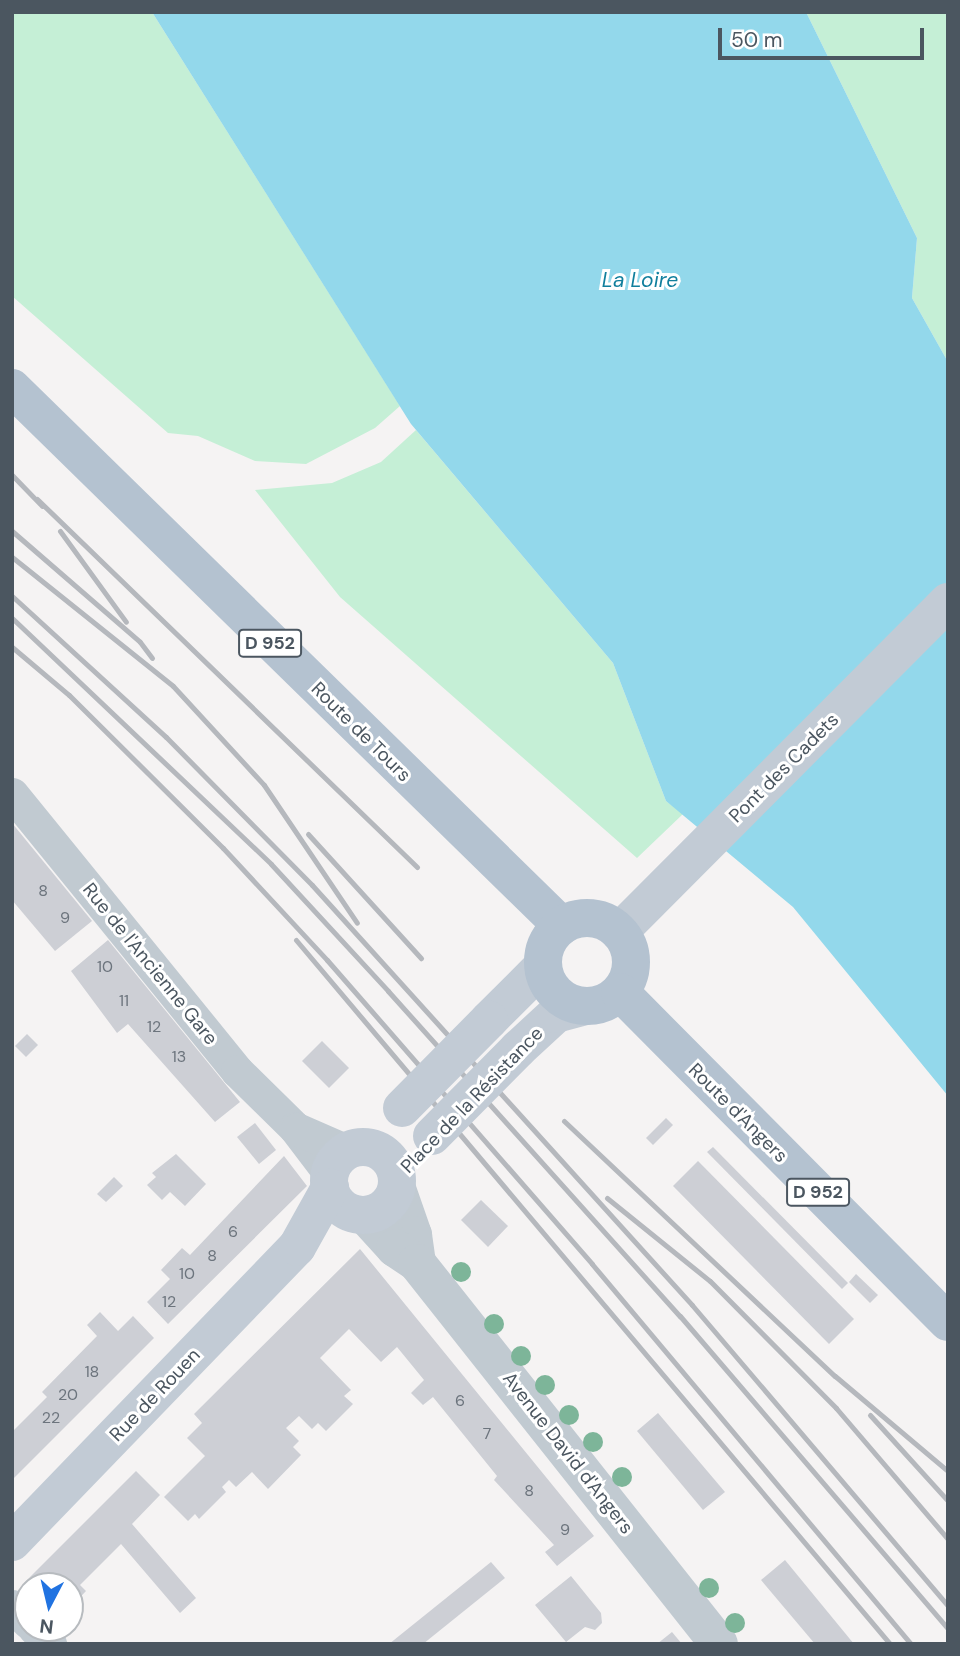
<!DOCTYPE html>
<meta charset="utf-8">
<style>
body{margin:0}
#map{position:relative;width:960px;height:1656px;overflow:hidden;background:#f5f3f3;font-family:"DM Sans",sans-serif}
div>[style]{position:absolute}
.green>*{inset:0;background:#c5efd6}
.water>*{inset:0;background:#93d8eb}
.building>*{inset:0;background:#cdcfd5}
.minor>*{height:33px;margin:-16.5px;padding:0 16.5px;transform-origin:16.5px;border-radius:16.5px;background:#c1cad1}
.tertiary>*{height:38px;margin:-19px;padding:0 19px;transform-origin:19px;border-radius:19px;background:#c1cad1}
.secondary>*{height:38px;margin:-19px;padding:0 19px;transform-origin:19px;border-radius:19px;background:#c2cbd5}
.secondary>.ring{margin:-19px;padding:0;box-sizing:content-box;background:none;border:38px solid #c2cbd5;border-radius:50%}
.primary>*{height:38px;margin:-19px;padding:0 19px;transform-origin:19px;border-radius:19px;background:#b4c2d0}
.primary>.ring{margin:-19px;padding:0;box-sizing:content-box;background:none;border:38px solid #b4c2d0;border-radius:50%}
.rail>*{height:5px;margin:-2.5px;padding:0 2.5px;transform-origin:2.5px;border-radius:2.5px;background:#b5b8bd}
.secondary-bridge>*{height:38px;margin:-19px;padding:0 19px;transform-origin:19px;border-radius:19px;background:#c2cbd5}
.trees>*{width:20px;height:20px;margin:-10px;border-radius:50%;background:#7db599}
span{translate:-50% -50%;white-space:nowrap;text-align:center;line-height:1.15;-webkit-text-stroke:6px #fff;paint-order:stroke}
.number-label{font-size:16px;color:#6c747d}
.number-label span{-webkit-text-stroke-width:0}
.shield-label span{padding:2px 5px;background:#fff;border:2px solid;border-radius:5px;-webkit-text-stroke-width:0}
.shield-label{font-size:18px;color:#4b5660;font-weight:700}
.street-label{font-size:19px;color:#4b5660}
.water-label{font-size:21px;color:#117f9d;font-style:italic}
.frame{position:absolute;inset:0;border:14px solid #4b5660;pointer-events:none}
.north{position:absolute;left:14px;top:1572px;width:70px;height:70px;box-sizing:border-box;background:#fff;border:2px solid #b7bbbf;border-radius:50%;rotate:187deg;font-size:19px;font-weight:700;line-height:28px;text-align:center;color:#4b5660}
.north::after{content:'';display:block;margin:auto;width:24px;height:32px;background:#2173e1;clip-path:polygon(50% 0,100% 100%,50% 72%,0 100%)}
.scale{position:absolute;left:718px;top:28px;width:206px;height:32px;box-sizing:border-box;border:4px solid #4b5660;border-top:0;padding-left:9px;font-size:21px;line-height:24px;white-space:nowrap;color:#4b5660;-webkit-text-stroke:5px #fff;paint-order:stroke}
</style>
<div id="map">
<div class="green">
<div style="clip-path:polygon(12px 12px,152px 12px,400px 406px,375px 428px,306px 464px,255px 461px,198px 436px,168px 433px,12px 296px)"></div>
<div style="clip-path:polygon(806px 12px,948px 12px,948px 362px,912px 298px,917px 238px)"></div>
<div style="clip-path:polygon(416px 430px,613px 663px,666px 801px,683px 814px,637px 858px,340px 597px,255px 490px,332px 483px,381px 462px)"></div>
</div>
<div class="water">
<div style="clip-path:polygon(152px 12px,806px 12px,917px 238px,912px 298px,948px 362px,948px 1096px,793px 907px,666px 801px,613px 663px,411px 424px)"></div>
</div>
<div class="building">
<div style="clip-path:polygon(12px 823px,92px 921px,55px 951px,12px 900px)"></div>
<div style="clip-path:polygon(108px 940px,240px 1102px,215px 1122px,128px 1024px,117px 1033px,71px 971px)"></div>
<div style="clip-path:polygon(27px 1034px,38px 1045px,26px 1057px,15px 1046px)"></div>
<div style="clip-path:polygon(322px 1041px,349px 1068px,329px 1088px,302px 1061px)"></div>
<div style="clip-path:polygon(666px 1118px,673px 1125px,653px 1145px,646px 1138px)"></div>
<div style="clip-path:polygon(255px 1123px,276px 1150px,259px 1164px,237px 1137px)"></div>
<div style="clip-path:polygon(713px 1147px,848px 1283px,842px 1289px,707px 1152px)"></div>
<div style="clip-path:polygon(176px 1154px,206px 1184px,185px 1206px,170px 1192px,162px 1200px,147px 1185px,156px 1177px,152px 1173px)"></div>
<div style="clip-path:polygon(284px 1156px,307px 1186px,168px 1324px,147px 1302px,170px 1279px,161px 1270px,182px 1248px,190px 1255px)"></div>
<div style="clip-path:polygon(698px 1161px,854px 1319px,829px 1344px,673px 1186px)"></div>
<div style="clip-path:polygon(114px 1177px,123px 1186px,106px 1202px,97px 1194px)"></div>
<div style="clip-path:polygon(481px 1200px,508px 1226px,488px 1247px,461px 1220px)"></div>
<div style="clip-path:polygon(360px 1249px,594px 1536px,557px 1566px,545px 1552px,554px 1545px,494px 1480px,497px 1476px,433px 1397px,423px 1405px,411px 1393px,424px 1380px,397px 1347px,381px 1362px,349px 1329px,320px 1358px,351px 1390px,344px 1396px,353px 1404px,326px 1431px,318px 1423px,312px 1429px,299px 1416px,286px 1428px,299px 1441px,293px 1447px,301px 1455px,268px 1489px,252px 1472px,236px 1487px,229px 1480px,222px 1487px,226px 1492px,199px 1519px,195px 1514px,188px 1521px,164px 1497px,205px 1456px,187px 1438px,202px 1423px,194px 1414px)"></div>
<div style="clip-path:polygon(856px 1274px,878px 1295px,870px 1303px,849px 1282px)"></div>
<div style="clip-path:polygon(100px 1312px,118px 1331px,133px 1316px,154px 1338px,12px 1480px,12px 1432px,47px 1397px,42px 1392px,97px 1336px,87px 1325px)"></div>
<div style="clip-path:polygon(658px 1413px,725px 1492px,703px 1510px,637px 1431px)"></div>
<div style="clip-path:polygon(136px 1471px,160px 1495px,132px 1524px,196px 1598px,180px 1613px,121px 1544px,80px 1585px,86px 1591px,70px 1608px,70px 1586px,26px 1586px,24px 1583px)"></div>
<div style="clip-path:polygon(785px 1560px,854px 1644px,815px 1644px,761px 1580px)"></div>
<div style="clip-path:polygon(491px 1562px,505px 1578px,423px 1644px,389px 1644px)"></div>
<div style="clip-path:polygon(571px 1576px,601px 1613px,602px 1623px,595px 1630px,585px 1627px,566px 1642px,535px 1605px)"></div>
<div style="clip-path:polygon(672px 1632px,682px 1644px,657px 1644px)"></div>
</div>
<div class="minor">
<div style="left:12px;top:794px;width:357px;rotate:50.9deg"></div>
<div style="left:237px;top:1071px;width:81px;rotate:44.5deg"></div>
<div style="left:295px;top:1128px;width:58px;rotate:52.7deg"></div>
<div style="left:297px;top:1129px;width:55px;rotate:23.7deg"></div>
<div style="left:12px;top:1606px;width:23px;rotate:45deg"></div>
<div style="left:34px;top:1628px;width:23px;rotate:45deg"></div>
</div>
<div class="tertiary">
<div style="left:397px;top:1189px;width:49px;rotate:70.8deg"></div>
<div style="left:413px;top:1235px;width:28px;rotate:82deg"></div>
<div style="left:365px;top:1215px;width:45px;rotate:47.7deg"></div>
<div style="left:395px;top:1248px;width:27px;rotate:34deg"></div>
<div style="left:417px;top:1263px;width:486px;rotate:51.6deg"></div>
</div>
<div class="secondary">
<div style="left:619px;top:932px;width:466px;rotate:-45.1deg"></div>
<div style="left:489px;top:1020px;width:76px;rotate:-45deg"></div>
<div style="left:518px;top:1049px;width:52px;rotate:-42.6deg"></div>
<div style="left:556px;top:1014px;width:30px;rotate:-15deg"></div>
<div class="ring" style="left:329px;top:1147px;width:30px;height:30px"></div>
<div style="left:12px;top:1542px;width:410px;rotate:-46deg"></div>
<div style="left:297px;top:1247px;width:68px;rotate:-60.8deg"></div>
</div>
<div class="primary">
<div style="left:12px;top:388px;width:769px;rotate:44.37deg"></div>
<div class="ring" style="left:543px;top:918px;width:50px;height:50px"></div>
<div style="left:620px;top:992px;width:465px;rotate:45.2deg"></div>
</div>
<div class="rail">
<div style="left:12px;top:475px;width:43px;rotate:45.9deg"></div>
<div style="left:37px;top:499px;width:529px;rotate:44.08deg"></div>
<div style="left:12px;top:531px;width:169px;rotate:40.9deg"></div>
<div style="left:140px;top:642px;width:20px;rotate:53deg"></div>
<div style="left:60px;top:531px;width:112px;rotate:54deg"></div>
<div style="left:12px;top:557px;width:206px;rotate:38.7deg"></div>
<div style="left:173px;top:686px;width:134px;rotate:47.4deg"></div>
<div style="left:264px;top:785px;width:166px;rotate:56deg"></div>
<div style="left:12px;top:596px;width:209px;rotate:42.5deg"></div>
<div style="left:166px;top:737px;width:208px;rotate:45.4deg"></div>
<div style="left:312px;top:885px;width:566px;rotate:47.86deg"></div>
<div style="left:692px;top:1305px;width:395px;rotate:49.6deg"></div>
<div style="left:12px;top:618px;width:357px;rotate:43.5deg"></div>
<div style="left:271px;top:864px;width:173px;rotate:47.3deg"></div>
<div style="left:388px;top:991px;width:437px;rotate:48.1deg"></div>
<div style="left:680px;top:1316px;width:412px;rotate:49.4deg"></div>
<div style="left:12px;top:647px;width:75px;rotate:40.1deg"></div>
<div style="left:69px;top:695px;width:217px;rotate:44.8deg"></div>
<div style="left:223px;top:848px;width:153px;rotate:47.1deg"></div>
<div style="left:327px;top:960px;width:403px;rotate:48.9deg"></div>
<div style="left:592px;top:1264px;width:496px;rotate:50deg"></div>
<div style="left:308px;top:834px;width:168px;rotate:47.7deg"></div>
<div style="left:296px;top:940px;width:921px;rotate:49.84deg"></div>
<div style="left:564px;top:1121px;width:372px;rotate:43.3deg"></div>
<div style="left:835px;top:1376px;width:148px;rotate:40.1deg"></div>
<div style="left:607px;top:1198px;width:132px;rotate:38.9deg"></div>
<div style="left:710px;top:1281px;width:179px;rotate:45.2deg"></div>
<div style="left:836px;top:1408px;width:172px;rotate:49.5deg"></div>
<div style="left:870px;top:1415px;width:116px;rotate:47.8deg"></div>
</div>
<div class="secondary-bridge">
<div style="left:402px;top:1108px;width:124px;rotate:-45.3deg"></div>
<div style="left:432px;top:1136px;width:122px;rotate:-45.3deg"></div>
</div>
<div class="trees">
<div style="left:461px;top:1272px"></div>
<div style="left:494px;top:1324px"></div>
<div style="left:521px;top:1356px"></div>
<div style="left:545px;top:1385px"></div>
<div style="left:569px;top:1415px"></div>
<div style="left:593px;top:1442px"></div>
<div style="left:622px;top:1477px"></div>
<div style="left:709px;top:1588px"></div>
<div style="left:735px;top:1623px"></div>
</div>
<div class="number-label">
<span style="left:43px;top:891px">8</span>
<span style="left:65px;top:918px">9</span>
<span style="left:105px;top:967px">10</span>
<span style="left:124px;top:1001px">11</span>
<span style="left:154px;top:1027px">12</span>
<span style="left:179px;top:1057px">13</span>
<span style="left:233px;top:1232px">6</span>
<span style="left:212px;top:1256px">8</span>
<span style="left:187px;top:1274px">10</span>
<span style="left:169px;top:1302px">12</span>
<span style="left:92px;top:1372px">18</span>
<span style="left:68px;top:1395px">20</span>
<span style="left:460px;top:1401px">6</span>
<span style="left:51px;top:1418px">22</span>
<span style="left:487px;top:1434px">7</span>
<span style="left:529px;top:1491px">8</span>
<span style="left:565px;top:1530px">9</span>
</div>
<div class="shield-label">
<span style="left:270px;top:643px">D 952</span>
<span style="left:818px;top:1192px">D 952</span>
</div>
<div class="street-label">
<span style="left:361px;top:732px;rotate:45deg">Route de Tours</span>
<span style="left:784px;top:768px;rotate:-45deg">Pont des Cadets</span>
<span style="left:150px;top:964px;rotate:51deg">Rue de l'Ancienne Gare</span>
<span style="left:472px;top:1100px;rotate:-46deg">Place de la Résistance</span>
<span style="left:738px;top:1113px;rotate:45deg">Route d'Angers</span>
<span style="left:155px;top:1395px;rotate:-46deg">Rue de Rouen</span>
<span style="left:568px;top:1453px;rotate:52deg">Avenue David d'Angers</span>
</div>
<div class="water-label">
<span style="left:640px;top:280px">La Loire</span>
</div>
<div class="frame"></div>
<div class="north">N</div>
<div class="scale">50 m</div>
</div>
